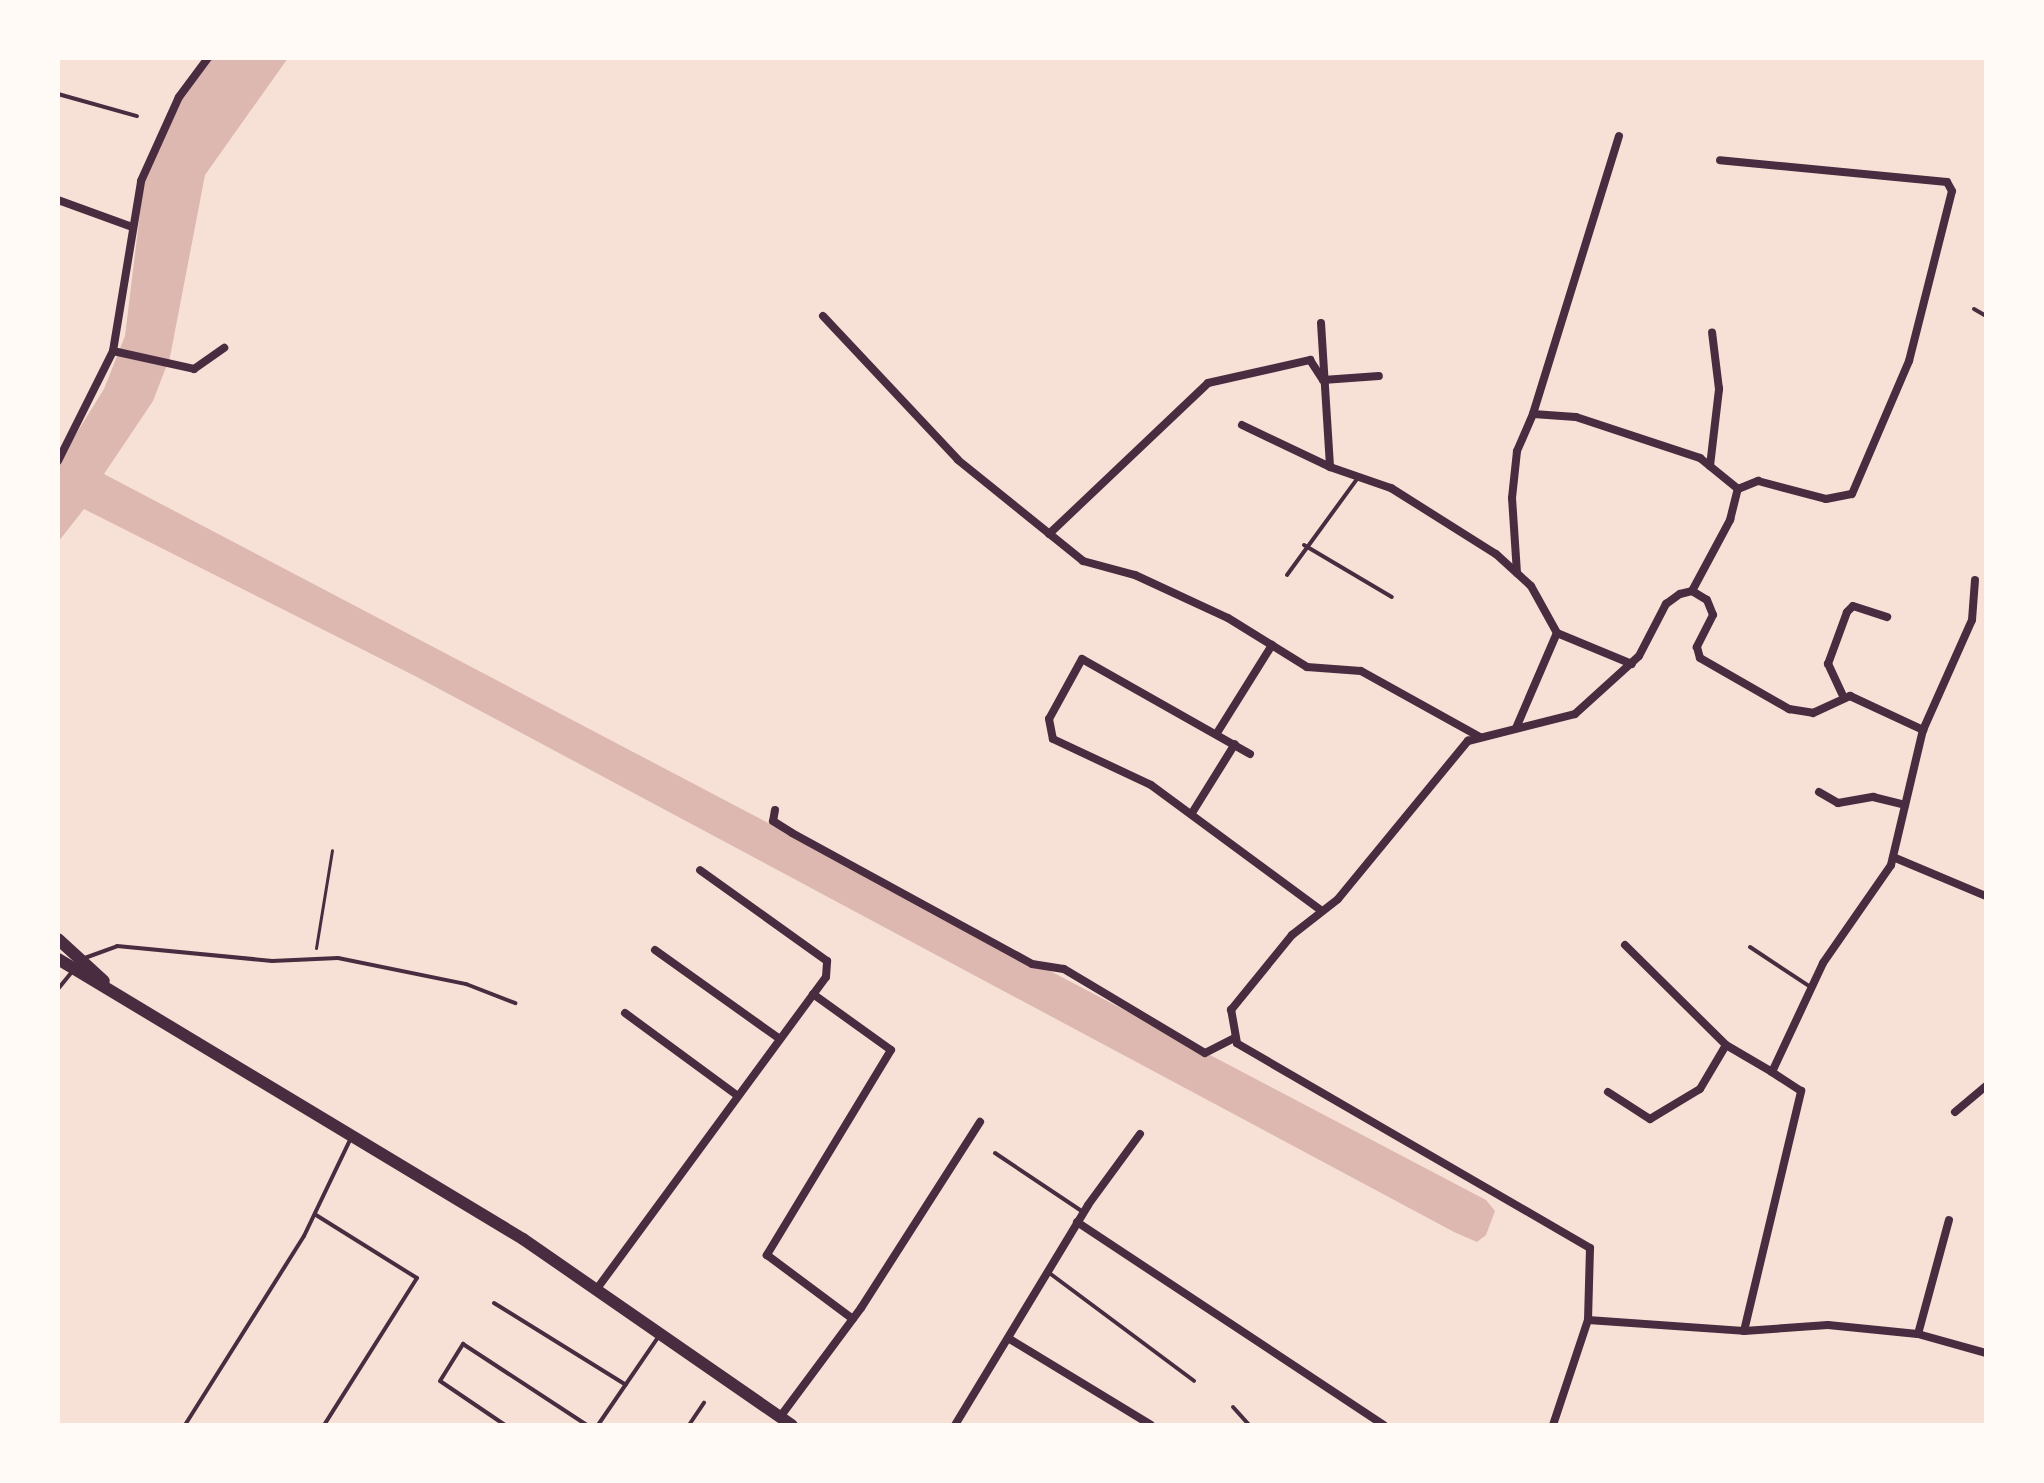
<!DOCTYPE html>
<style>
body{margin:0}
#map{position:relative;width:2044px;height:1483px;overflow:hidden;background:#f7e1d7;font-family:Arial,sans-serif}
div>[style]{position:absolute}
.water>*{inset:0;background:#dcb8b0}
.path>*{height:3px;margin:-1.5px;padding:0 1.5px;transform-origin:1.5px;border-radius:1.5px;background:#4a2c40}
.service>*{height:4px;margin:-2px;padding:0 2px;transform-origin:2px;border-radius:2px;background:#4a2c40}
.minor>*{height:8px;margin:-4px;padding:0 4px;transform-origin:4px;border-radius:4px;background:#4a2c40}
.secondary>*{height:12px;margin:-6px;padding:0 6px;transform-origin:6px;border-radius:6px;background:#4a2c40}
span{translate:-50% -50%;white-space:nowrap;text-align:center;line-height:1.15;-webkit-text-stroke:8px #fffaf5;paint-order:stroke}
.frame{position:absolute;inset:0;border:60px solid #fffaf5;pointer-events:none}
</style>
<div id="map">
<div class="water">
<div style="clip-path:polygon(211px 58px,288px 58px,205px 175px,170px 357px,153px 401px,104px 474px,1486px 1200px,1495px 1211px,1486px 1235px,1477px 1242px,1454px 1232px,415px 676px,84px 509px,58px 542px,58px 463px,104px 389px,125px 336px,144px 180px,182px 98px)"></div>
</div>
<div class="path">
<div style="left:316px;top:948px;width:99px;rotate:-80.7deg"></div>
</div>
<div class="service">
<div style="left:58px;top:94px;width:82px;rotate:15.6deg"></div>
<div style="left:1974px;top:309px;width:14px;rotate:30deg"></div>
<div style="left:1304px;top:545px;width:102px;rotate:30.6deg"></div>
<div style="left:1287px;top:575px;width:119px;rotate:-53.9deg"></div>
<div style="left:1750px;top:947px;width:71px;rotate:33.5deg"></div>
<div style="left:82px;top:959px;width:37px;rotate:-20deg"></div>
<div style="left:117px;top:946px;width:156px;rotate:5.5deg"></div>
<div style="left:272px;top:961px;width:66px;rotate:-2.6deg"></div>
<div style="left:338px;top:958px;width:131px;rotate:11.5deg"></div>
<div style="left:466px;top:984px;width:53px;rotate:21.2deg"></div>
<div style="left:58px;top:989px;width:22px;rotate:-51deg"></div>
<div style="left:995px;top:1153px;width:106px;rotate:33.8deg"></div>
<div style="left:316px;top:1215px;width:119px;rotate:32deg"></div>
<div style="left:417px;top:1278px;width:174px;rotate:122.3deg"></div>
<div style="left:1048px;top:1272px;width:182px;rotate:36.7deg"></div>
<div style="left:494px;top:1303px;width:155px;rotate:31.8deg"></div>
<div style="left:1233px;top:1407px;width:24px;rotate:48deg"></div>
<div style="left:185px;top:1425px;width:223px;rotate:-57.8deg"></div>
<div style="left:304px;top:1236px;width:106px;rotate:-64.4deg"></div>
<div style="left:505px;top:1425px;width:78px;rotate:-145.9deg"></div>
<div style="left:440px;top:1381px;width:44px;rotate:-58.1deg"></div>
<div style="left:463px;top:1344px;width:148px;rotate:33.2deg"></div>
<div style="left:598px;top:1425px;width:108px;rotate:-55.6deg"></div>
<div style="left:689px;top:1425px;width:27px;rotate:-56deg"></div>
</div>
<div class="minor">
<div style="left:1619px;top:136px;width:291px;rotate:107.2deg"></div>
<div style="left:1533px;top:414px;width:43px;rotate:4deg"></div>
<div style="left:1576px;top:417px;width:131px;rotate:18.3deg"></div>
<div style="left:1700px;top:458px;width:49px;rotate:39.2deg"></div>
<div style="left:58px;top:200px;width:79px;rotate:20deg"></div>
<div style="left:823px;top:316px;width:197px;rotate:46.8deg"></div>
<div style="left:958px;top:460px;width:161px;rotate:38.9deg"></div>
<div style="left:1083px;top:561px;width:54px;rotate:15.1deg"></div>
<div style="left:1135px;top:575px;width:102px;rotate:24.8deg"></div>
<div style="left:1228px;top:618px;width:93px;rotate:31.8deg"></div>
<div style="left:1307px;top:667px;width:54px;rotate:4.2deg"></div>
<div style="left:1361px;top:671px;width:136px;rotate:29deg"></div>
<div style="left:1321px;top:323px;width:144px;rotate:86.4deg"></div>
<div style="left:1330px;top:467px;width:65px;rotate:19deg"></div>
<div style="left:1391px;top:488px;width:124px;rotate:32.2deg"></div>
<div style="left:1496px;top:554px;width:47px;rotate:42.4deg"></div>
<div style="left:1531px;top:586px;width:54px;rotate:61deg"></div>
<div style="left:113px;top:351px;width:83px;rotate:12.5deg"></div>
<div style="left:194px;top:369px;width:37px;rotate:-35deg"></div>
<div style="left:1242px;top:425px;width:98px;rotate:25.5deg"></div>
<div style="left:58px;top:461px;width:123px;rotate:-63.4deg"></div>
<div style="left:113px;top:351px;width:172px;rotate:-80.6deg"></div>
<div style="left:141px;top:181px;width:92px;rotate:-65.7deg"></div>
<div style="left:179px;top:97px;width:49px;rotate:-53.4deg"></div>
<div style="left:1710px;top:466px;width:78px;rotate:-83.3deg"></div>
<div style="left:1719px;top:389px;width:57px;rotate:-97deg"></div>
<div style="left:1049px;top:534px;width:219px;rotate:-43.5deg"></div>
<div style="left:1208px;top:383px;width:105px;rotate:-12.7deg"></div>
<div style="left:1310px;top:360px;width:24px;rotate:57deg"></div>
<div style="left:1323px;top:380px;width:56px;rotate:-4.1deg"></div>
<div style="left:1517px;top:573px;width:75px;rotate:-93.8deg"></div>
<div style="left:1512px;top:498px;width:47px;rotate:-83.9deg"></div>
<div style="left:1517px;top:451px;width:40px;rotate:-66.6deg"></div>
<div style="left:1692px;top:591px;width:81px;rotate:-61.8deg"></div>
<div style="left:1730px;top:520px;width:32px;rotate:-76deg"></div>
<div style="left:1738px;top:489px;width:22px;rotate:-22deg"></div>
<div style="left:1758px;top:481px;width:70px;rotate:14.8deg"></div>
<div style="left:1826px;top:499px;width:26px;rotate:-11deg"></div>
<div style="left:1852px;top:494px;width:145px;rotate:-66.8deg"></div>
<div style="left:1909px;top:361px;width:175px;rotate:-75.8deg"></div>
<div style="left:1952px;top:191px;width:10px;rotate:-119deg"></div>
<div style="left:1947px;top:182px;width:228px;rotate:-174.5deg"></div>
<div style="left:1844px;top:698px;width:38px;rotate:-115deg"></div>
<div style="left:1828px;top:664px;width:55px;rotate:-69.9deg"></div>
<div style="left:1847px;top:612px;width:8px;rotate:-45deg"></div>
<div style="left:1853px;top:606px;width:36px;rotate:18deg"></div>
<div style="left:1516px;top:728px;width:103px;rotate:-66.7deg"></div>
<div style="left:1557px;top:633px;width:81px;rotate:22.5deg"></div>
<div style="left:1217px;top:733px;width:104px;rotate:-58deg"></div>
<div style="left:1250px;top:754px;width:193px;rotate:-150.5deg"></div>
<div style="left:1082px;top:659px;width:68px;rotate:118.8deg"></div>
<div style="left:1049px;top:719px;width:20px;rotate:79deg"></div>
<div style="left:1053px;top:739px;width:108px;rotate:25.1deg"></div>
<div style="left:1151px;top:785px;width:209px;rotate:36.4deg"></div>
<div style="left:1819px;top:792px;width:22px;rotate:30deg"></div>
<div style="left:1838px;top:803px;width:36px;rotate:-10deg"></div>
<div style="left:1873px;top:797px;width:33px;rotate:14deg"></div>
<div style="left:775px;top:810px;width:11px;rotate:100deg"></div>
<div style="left:773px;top:821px;width:22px;rotate:32deg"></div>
<div style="left:792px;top:833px;width:273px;rotate:28.6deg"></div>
<div style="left:1032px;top:964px;width:32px;rotate:9deg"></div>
<div style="left:1064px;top:969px;width:164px;rotate:30.8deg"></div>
<div style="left:1205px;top:1053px;width:33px;rotate:-27deg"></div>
<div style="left:1192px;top:813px;width:81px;rotate:-58.1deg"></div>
<div style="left:1893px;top:857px;width:101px;rotate:22.8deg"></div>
<div style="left:1625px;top:945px;width:142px;rotate:44.7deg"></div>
<div style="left:1726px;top:1045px;width:53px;rotate:30.4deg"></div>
<div style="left:655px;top:950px;width:153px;rotate:35.5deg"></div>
<div style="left:813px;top:994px;width:96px;rotate:35.7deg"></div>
<div style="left:891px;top:1050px;width:240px;rotate:121.2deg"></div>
<div style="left:767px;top:1255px;width:107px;rotate:36.7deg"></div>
<div style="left:625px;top:1013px;width:140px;rotate:36.3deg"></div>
<div style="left:1608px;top:1092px;width:50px;rotate:32.7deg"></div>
<div style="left:1650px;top:1119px;width:58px;rotate:-31deg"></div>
<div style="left:1700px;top:1089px;width:51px;rotate:-59.4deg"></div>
<div style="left:1955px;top:1112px;width:40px;rotate:-40deg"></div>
<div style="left:1077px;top:1222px;width:368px;rotate:33.5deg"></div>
<div style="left:596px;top:1290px;width:388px;rotate:-53.7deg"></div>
<div style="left:826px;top:977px;width:16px;rotate:-86deg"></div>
<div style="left:827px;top:961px;width:156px;rotate:-144.4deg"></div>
<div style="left:1588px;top:1320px;width:156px;rotate:4deg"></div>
<div style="left:1744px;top:1331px;width:84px;rotate:-4.1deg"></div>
<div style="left:1828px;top:1325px;width:90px;rotate:5.7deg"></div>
<div style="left:1918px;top:1334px;width:71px;rotate:15.6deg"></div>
<div style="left:1744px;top:1331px;width:247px;rotate:-76.6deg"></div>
<div style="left:1801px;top:1091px;width:35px;rotate:-147deg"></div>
<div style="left:1772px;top:1072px;width:120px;rotate:-64.9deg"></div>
<div style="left:1823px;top:963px;width:119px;rotate:-55.2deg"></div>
<div style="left:1891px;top:865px;width:139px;rotate:-76.7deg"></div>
<div style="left:1923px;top:730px;width:120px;rotate:-66deg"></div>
<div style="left:1972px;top:620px;width:40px;rotate:-85.7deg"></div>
<div style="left:1918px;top:1334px;width:118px;rotate:-74.8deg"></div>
<div style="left:1008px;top:1338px;width:167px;rotate:31.3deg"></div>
<div style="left:780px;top:1417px;width:136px;rotate:-53.4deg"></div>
<div style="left:861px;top:1308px;width:221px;rotate:-57.4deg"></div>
<div style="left:955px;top:1425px;width:257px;rotate:-58.8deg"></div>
<div style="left:1088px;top:1205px;width:88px;rotate:-53.8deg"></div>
<div style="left:1553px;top:1425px;width:111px;rotate:-71.6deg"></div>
<div style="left:1588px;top:1320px;width:72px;rotate:-88.4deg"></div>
<div style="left:1590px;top:1248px;width:408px;rotate:-149.9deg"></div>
<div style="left:1237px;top:1043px;width:34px;rotate:-100deg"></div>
<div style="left:1231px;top:1010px;width:97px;rotate:-50.9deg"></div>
<div style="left:1292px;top:935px;width:58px;rotate:-38deg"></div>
<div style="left:1338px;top:899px;width:205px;rotate:-50.6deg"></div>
<div style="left:1468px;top:741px;width:110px;rotate:-14.2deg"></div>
<div style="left:1575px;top:714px;width:86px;rotate:-42.2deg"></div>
<div style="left:1639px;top:656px;width:59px;rotate:-62.6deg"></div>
<div style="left:1666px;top:604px;width:17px;rotate:-36deg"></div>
<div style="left:1680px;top:594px;width:12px;rotate:-14deg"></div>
<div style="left:1692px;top:591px;width:17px;rotate:31deg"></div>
<div style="left:1707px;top:600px;width:16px;rotate:68deg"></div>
<div style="left:1713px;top:615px;width:36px;rotate:117deg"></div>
<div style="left:1697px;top:647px;width:11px;rotate:75deg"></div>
<div style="left:1700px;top:658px;width:103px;rotate:29.8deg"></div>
<div style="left:1789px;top:709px;width:24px;rotate:9deg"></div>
<div style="left:1813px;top:713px;width:41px;rotate:-24.7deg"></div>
<div style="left:1850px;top:696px;width:81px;rotate:25deg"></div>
</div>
<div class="secondary">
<div style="left:58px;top:939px;width:62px;rotate:42.4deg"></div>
<div style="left:58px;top:959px;width:543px;rotate:31.05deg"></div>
<div style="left:523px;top:1239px;width:327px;rotate:34.7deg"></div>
</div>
<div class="frame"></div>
</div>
